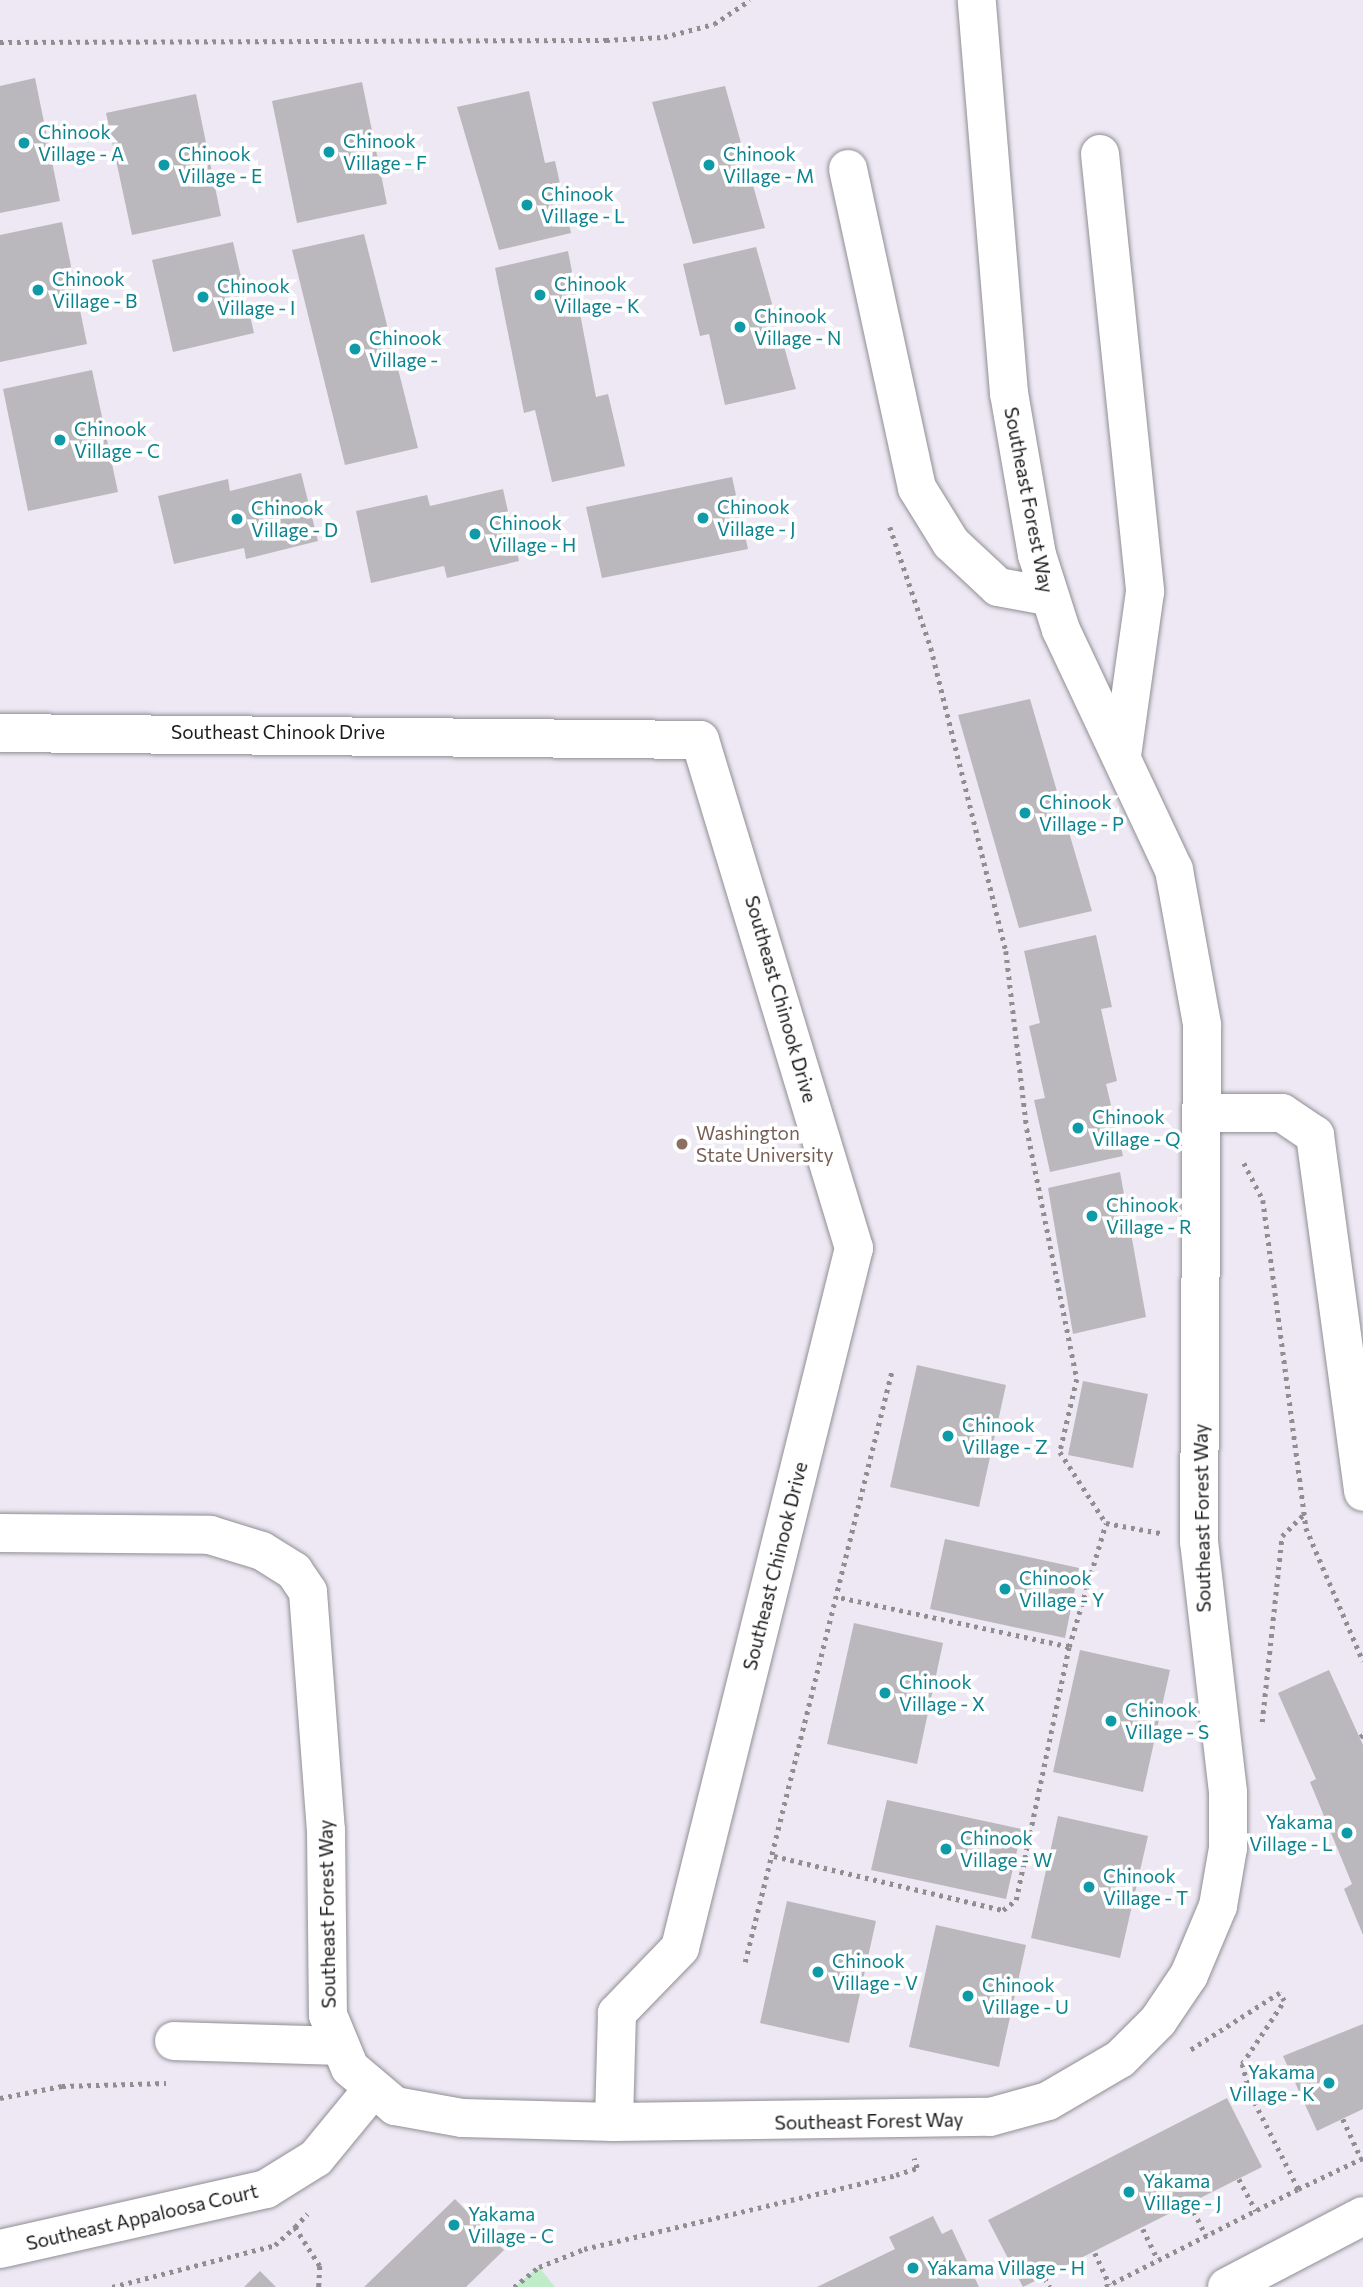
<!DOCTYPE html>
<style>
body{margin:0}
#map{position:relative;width:1363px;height:2287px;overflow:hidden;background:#f8f6fb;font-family:Commissioner,sans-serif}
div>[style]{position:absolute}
.built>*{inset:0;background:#ede8f4}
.green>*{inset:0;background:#c0ecc9}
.building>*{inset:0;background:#bab8bd}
.path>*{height:4.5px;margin-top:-2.25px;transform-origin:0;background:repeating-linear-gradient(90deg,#8f8e91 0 3.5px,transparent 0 8.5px)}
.roads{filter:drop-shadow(0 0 2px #908f93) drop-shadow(0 0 2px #908f93)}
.minor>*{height:38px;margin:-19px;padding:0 19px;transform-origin:19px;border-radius:19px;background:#fff}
.dots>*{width:19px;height:19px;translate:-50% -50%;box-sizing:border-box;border:4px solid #fff;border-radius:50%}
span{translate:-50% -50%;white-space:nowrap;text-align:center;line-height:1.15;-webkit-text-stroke:7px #fff;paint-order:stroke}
.culture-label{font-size:19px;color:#0d838f}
.left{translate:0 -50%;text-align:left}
.right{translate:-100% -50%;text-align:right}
.street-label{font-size:19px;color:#1a191b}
.education-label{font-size:19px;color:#785e54}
</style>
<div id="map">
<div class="built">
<div style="clip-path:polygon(0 0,1363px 0,1363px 2287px,0 2287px)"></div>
</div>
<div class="green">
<div style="clip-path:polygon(539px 2267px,555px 2287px,514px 2287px)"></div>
</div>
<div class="building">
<div style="clip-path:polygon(35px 78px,60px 201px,0 213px,0 86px)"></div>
<div style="clip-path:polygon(362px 82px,387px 204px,297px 223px,272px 101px)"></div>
<div style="clip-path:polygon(725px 86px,765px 228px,693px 244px,652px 102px)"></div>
<div style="clip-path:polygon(529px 91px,545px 163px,555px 161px,571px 233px,499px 250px,457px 107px)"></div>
<div style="clip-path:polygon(196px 94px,221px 216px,132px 235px,106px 113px)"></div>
<div style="clip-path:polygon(62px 222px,87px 344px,0 362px,0 235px)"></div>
<div style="clip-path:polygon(364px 234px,418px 448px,345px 465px,292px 250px)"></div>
<div style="clip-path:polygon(233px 242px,254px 333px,173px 352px,152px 260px)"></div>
<div style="clip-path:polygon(756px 247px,796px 389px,725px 405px,709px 334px,700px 336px,683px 264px)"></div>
<div style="clip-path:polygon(568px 251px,596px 397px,608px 394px,625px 466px,552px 482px,535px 410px,524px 413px,495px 268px)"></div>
<div style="clip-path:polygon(92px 370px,118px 492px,28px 511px,3px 389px)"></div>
<div style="clip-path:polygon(301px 473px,318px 541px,246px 559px,244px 548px,174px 564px,158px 496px,228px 479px,230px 491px)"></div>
<div style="clip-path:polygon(732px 477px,748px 549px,602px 578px,586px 507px)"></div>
<div style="clip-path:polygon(503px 489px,519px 561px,447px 578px,444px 566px,371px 583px,356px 511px,427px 495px,430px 506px)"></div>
<div style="clip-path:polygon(1030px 699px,1092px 911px,1019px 928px,958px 715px)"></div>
<div style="clip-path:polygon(1096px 935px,1112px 1007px,1101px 1009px,1117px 1081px,1106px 1084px,1123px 1156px,1050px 1172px,1034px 1100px,1045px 1098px,1029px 1026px,1040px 1023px,1024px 951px)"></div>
<div style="clip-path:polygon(1120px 1172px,1146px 1317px,1073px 1334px,1048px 1188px)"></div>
<div style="clip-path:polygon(917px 1365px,1006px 1385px,979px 1507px,890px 1487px)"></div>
<div style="clip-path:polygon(1083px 1381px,1148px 1394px,1133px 1468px,1068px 1455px)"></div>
<div style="clip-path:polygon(945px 1539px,1079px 1568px,1065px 1638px,930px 1609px)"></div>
<div style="clip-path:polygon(854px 1623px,943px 1643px,917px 1764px,827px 1744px)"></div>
<div style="clip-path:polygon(1080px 1650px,1170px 1670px,1143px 1792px,1053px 1772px)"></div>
<div style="clip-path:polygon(1329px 1670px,1363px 1745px,1363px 1935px,1344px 1889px,1352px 1884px,1310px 1782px,1316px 1779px,1278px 1693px)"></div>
<div style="clip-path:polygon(887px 1800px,1022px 1829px,1006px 1899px,871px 1870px)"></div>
<div style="clip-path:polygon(1058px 1816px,1148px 1836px,1120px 1958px,1031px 1938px)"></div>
<div style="clip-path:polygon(787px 1901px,876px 1921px,849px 2043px,760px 2023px)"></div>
<div style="clip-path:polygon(936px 1925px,1026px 1945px,999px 2067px,909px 2047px)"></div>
<div style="clip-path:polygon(1363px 2024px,1363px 2109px,1317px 2131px,1283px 2056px)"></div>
<div style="clip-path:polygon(1227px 2098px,1262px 2167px,1023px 2287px,988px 2220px)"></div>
<div style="clip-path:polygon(455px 2199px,504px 2250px,466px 2287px,364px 2287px)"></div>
<div style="clip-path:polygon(933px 2216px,942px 2234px,952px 2229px,979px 2287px,817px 2287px,895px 2249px,889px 2237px)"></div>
<div style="clip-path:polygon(260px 2271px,276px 2287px,244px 2287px)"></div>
</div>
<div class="path">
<div style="left:0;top:42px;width:606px;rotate:-0.19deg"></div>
<div style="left:606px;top:40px;width:58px;rotate:-3deg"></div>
<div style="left:664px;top:37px;width:52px;rotate:-14.6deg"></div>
<div style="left:714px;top:24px;width:43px;rotate:-33.7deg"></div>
<div style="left:890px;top:527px;width:128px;rotate:71.3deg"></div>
<div style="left:931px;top:648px;width:312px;rotate:76.1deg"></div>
<div style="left:1006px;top:951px;width:179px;rotate:83.3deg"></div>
<div style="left:1027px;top:1129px;width:255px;rotate:78.7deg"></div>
<div style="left:1077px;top:1379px;width:75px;rotate:103.1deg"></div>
<div style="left:1060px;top:1452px;width:85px;rotate:57.1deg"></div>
<div style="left:1244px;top:1163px;width:42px;rotate:62.8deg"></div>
<div style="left:1263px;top:1200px;width:331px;rotate:82.5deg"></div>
<div style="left:1306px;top:1528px;width:145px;rotate:66.8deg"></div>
<div style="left:1069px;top:1647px;width:129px;rotate:-73.4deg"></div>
<div style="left:1106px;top:1523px;width:55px;rotate:10.5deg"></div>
<div style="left:1262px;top:1722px;width:187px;rotate:-83.9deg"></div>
<div style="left:1282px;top:1536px;width:30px;rotate:-45deg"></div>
<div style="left:1360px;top:1737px;width:4px;rotate:-34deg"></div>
<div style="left:774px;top:1856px;width:235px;rotate:13.3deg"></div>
<div style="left:1003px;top:1910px;width:16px;rotate:-38deg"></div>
<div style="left:1016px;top:1900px;width:258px;rotate:-78.2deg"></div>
<div style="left:1069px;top:1647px;width:238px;rotate:-167.9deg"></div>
<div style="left:745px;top:1962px;width:610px;rotate:-76.05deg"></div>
<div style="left:0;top:2098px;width:63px;rotate:-11deg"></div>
<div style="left:62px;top:2086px;width:104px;rotate:-1.7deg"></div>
<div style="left:1343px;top:2119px;width:43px;rotate:65.2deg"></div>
<div style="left:1239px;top:2179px;width:36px;rotate:62deg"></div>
<div style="left:1298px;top:2189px;width:72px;rotate:-25.5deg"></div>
<div style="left:1190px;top:2204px;width:36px;rotate:63deg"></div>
<div style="left:295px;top:2227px;width:18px;rotate:-47deg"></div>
<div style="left:1143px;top:2229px;width:34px;rotate:64deg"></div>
<div style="left:1095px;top:2253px;width:35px;rotate:65deg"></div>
<div style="left:1045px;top:2278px;width:10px;rotate:61deg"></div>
<div style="left:112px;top:2287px;width:168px;rotate:-14.4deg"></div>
<div style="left:275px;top:2245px;width:27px;rotate:-42deg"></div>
<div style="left:295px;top:2227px;width:46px;rotate:57.3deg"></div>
<div style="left:320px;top:2266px;width:21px;rotate:93deg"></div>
<div style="left:514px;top:2287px;width:32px;rotate:-39deg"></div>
<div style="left:539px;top:2267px;width:48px;rotate:-21.8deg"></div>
<div style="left:584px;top:2249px;width:321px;rotate:-13.3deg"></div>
<div style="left:896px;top:2175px;width:22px;rotate:-18deg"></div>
<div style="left:917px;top:2168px;width:10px;rotate:-107deg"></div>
<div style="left:1105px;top:2287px;width:216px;rotate:-26.9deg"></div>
<div style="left:1298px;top:2189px;width:109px;rotate:-116.8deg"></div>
<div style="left:1249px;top:2092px;width:29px;rotate:-104deg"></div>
<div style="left:1242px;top:2064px;width:76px;rotate:-56.3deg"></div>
<div style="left:1284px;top:2001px;width:9px;rotate:-117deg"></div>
<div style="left:1280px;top:1993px;width:106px;rotate:147.4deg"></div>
</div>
<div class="roads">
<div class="minor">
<div style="left:1100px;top:154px;width:440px;rotate:84.1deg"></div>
<div style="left:1145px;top:592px;width:166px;rotate:98deg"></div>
<div style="left:848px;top:169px;width:326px;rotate:77.8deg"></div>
<div style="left:917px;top:488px;width:65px;rotate:58.3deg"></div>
<div style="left:951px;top:543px;width:64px;rotate:43.1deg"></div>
<div style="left:998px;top:587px;width:50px;rotate:10.4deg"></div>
<div style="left:0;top:733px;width:700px;rotate:0.57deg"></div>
<div style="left:700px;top:740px;width:531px;rotate:73.14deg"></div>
<div style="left:854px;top:1248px;width:721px;rotate:103.96deg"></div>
<div style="left:680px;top:1948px;width:91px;rotate:134.1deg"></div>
<div style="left:617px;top:2013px;width:109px;rotate:91.6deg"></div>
<div style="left:1202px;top:1113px;width:80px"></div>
<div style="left:1282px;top:1113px;width:40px;rotate:34deg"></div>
<div style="left:1315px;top:1135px;width:360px;rotate:82.3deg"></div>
<div style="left:0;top:1533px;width:210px;rotate:0.5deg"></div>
<div style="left:210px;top:1535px;width:54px;rotate:17.1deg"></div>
<div style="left:262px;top:1551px;width:38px;rotate:32deg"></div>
<div style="left:294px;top:1571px;width:25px;rotate:56deg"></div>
<div style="left:308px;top:1592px;width:239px;rotate:85.7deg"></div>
<div style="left:326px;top:1830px;width:185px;rotate:89.4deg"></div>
<div style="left:328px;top:2015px;width:57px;rotate:67.5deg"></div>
<div style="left:350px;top:2068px;width:59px;rotate:40.2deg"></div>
<div style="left:395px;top:2106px;width:68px;rotate:10.2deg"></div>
<div style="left:462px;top:2118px;width:152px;rotate:1.5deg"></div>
<div style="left:614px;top:2122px;width:376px;rotate:-0.8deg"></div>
<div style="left:990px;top:2117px;width:60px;rotate:-15.4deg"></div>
<div style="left:1048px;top:2101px;width:83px;rotate:-30.3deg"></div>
<div style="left:1120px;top:2059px;width:54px;rotate:-45deg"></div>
<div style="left:1158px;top:2021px;width:55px;rotate:-56deg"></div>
<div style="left:1189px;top:1975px;width:75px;rotate:-67.2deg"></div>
<div style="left:1218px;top:1906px;width:59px;rotate:-80.2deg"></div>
<div style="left:1228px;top:1848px;width:56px;rotate:-90deg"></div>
<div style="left:1228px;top:1792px;width:253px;rotate:-96.6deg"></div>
<div style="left:1199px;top:1541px;width:517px;rotate:-89.67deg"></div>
<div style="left:1202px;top:1024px;width:157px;rotate:-100.3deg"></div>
<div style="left:1174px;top:870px;width:265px;rotate:-115.2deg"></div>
<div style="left:1061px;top:630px;width:79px;rotate:-107.7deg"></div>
<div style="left:1037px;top:555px;width:164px;rotate:-99.8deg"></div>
<div style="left:1009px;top:393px;width:394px;rotate:-94.7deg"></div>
<div style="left:174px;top:2041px;width:166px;rotate:1.7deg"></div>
<div style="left:0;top:2249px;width:273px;rotate:-12.7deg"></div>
<div style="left:266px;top:2189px;width:59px;rotate:-31.8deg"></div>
<div style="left:316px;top:2158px;width:87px;rotate:-50.6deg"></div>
<div style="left:1227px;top:2287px;width:153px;rotate:-27.6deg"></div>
</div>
</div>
<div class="dots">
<div style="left:24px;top:143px;background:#0f9aa8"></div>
<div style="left:329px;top:152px;background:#0f9aa8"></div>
<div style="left:164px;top:165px;background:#0f9aa8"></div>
<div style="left:709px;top:165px;background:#0f9aa8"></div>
<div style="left:527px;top:205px;background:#0f9aa8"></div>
<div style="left:38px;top:290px;background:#0f9aa8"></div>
<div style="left:540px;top:295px;background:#0f9aa8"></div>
<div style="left:203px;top:297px;background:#0f9aa8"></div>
<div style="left:740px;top:327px;background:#0f9aa8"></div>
<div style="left:355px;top:349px;background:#0f9aa8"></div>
<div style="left:60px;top:440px;background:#0f9aa8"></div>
<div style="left:703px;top:518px;background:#0f9aa8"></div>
<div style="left:237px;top:519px;background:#0f9aa8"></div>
<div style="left:475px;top:534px;background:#0f9aa8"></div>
<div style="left:1025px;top:813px;background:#0f9aa8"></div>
<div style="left:1078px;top:1128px;background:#0f9aa8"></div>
<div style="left:682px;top:1144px;background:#8d6e63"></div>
<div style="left:1092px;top:1216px;background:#0f9aa8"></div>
<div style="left:948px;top:1436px;background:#0f9aa8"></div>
<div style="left:1005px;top:1589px;background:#0f9aa8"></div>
<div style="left:885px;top:1693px;background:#0f9aa8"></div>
<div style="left:1111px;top:1721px;background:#0f9aa8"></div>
<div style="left:1347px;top:1833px;background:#0f9aa8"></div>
<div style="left:946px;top:1849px;background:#0f9aa8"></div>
<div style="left:1089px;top:1887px;background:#0f9aa8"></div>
<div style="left:818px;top:1972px;background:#0f9aa8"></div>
<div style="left:968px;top:1996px;background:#0f9aa8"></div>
<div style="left:1329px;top:2083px;background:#0f9aa8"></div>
<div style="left:1129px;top:2192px;background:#0f9aa8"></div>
<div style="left:454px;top:2225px;background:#0f9aa8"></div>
<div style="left:913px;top:2268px;background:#0f9aa8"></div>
</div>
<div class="culture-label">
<span class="left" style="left:38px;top:143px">Chinook<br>Village - A</span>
<span class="left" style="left:343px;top:152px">Chinook<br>Village - F</span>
<span class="left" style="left:178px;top:165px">Chinook<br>Village - E</span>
<span class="left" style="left:723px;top:165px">Chinook<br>Village - M</span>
<span class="left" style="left:541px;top:205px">Chinook<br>Village - L</span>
<span class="left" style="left:52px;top:290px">Chinook<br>Village - B</span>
<span class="left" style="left:554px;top:295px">Chinook<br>Village - K</span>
<span class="left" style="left:217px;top:297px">Chinook<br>Village - I</span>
<span class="left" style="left:754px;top:327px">Chinook<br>Village - N</span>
<span class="left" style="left:369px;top:349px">Chinook<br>Village -</span>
<span class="left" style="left:74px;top:440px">Chinook<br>Village - C</span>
<span class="left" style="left:717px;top:518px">Chinook<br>Village - J</span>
<span class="left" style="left:251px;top:519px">Chinook<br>Village - D</span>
<span class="left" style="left:489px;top:534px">Chinook<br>Village - H</span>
<span class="left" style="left:1039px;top:813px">Chinook<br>Village - P</span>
<span class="left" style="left:1092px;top:1128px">Chinook<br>Village - Q</span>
<span class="left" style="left:1106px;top:1216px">Chinook<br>Village - R</span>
<span class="left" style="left:962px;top:1436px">Chinook<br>Village - Z</span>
<span class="left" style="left:1019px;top:1589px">Chinook<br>Village - Y</span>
<span class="left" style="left:899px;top:1693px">Chinook<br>Village - X</span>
<span class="left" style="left:1125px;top:1721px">Chinook<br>Village - S</span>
<span class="right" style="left:1333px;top:1833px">Yakama<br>Village - L</span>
<span class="left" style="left:960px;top:1849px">Chinook<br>Village - W</span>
<span class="left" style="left:1103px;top:1887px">Chinook<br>Village - T</span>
<span class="left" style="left:832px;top:1972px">Chinook<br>Village - V</span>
<span class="left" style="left:982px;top:1996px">Chinook<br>Village - U</span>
<span class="right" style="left:1315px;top:2083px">Yakama<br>Village - K</span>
<span class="left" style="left:1143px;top:2192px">Yakama<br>Village - J</span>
<span class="left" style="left:468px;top:2225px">Yakama<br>Village - C</span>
<span class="left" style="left:927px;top:2268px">Yakama Village - H</span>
</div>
<div class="street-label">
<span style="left:1029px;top:500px;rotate:79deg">Southeast Forest Way</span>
<span style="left:278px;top:732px">Southeast Chinook Drive</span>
<span style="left:781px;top:999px;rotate:74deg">Southeast Chinook Drive</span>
<span style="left:1202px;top:1518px;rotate:-91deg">Southeast Forest Way</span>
<span style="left:775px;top:1566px;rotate:-76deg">Southeast Chinook Drive</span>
<span style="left:327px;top:1914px;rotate:-91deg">Southeast Forest Way</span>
<span style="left:869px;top:2121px;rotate:-1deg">Southeast Forest Way</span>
<span style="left:142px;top:2217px;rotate:-13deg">Southeast Appaloosa Court</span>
</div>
<div class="education-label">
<span class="left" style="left:696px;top:1144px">Washington<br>State University</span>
</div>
</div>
